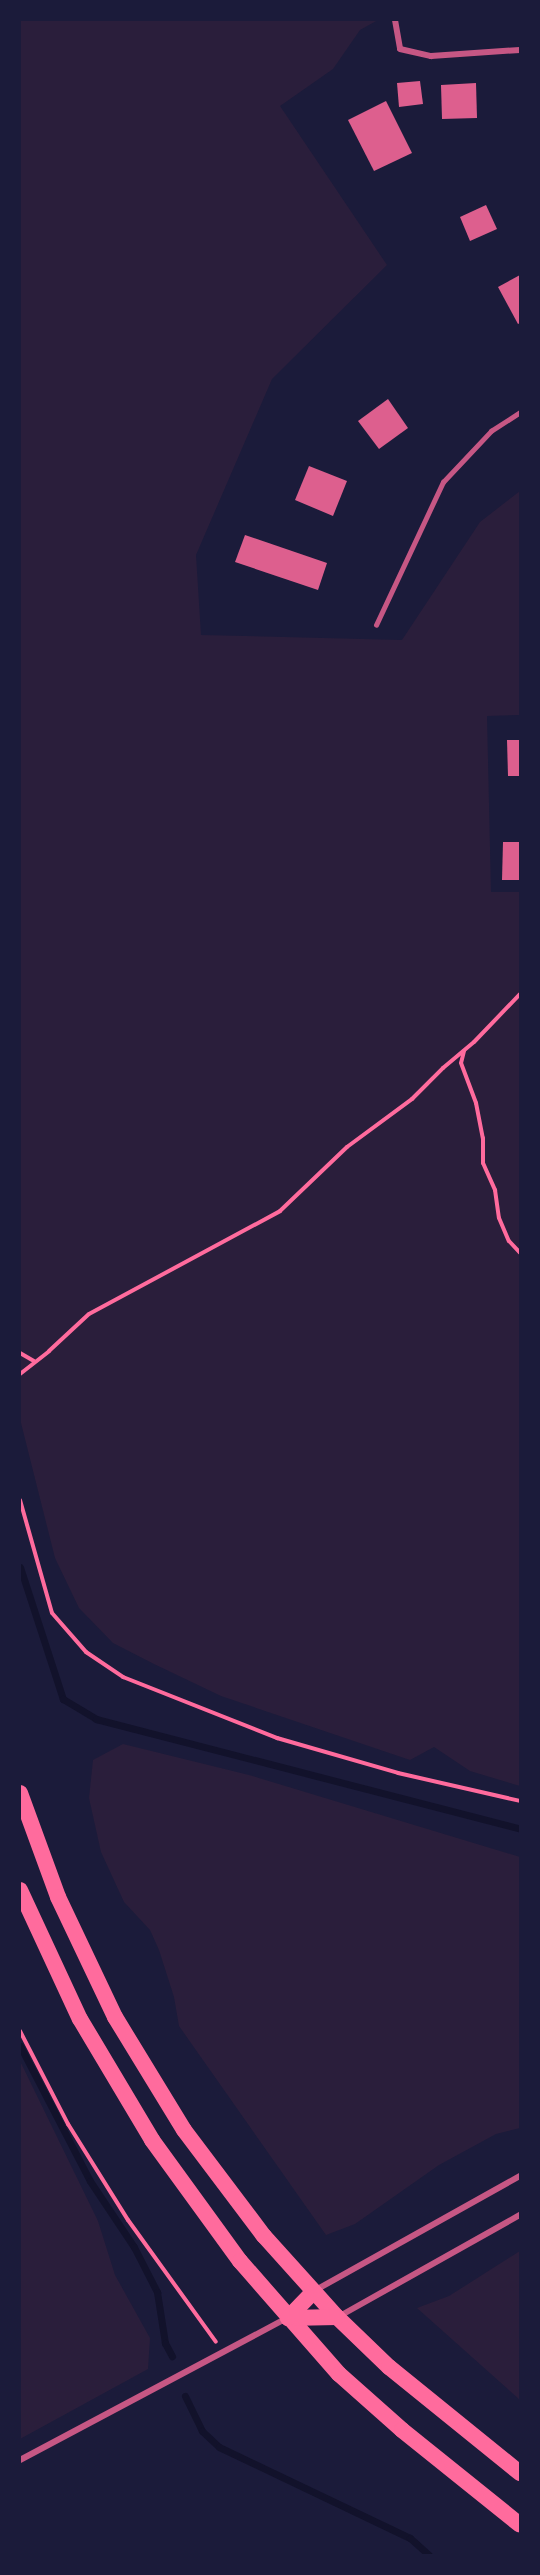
<!DOCTYPE html>
<style>
body{margin:0}
#map{position:relative;width:540px;height:2575px;overflow:hidden;background:#1b1b3a;font-family:Mulish,sans-serif}
div>[style]{position:absolute}
.green>*{inset:0;background:#2a1e3b}
.stream>*{height:7px;margin:-3.5px;padding:0 3.5px;transform-origin:3.5px;border-radius:3.5px;background:#12122b}
.building>*{inset:0;background:#dd5f8e}
.path>*{height:4px;margin:-2px;padding:0 2px;transform-origin:2px;border-radius:2px;background:#ff6b9d}
.service>*{height:4.5px;margin:-2.25px;padding:0 2.25px;transform-origin:2.25px;border-radius:2.25px;background:#c65784}
.minor>*{height:6px;margin:-3px;padding:0 3px;transform-origin:3px;border-radius:3px;background:#c65784}
.trunk>*{height:16px;margin:-8px;padding:0 8px;transform-origin:8px;border-radius:8px;background:#ff6b9d}
span{translate:-50% -50%;white-space:nowrap;text-align:center;line-height:1.15;-webkit-text-stroke:6px #1b1b3a;paint-order:stroke}
.frame{position:absolute;inset:0;border:21px solid #1b1b3a;pointer-events:none}
</style>
<div id="map">
<div class="green">
<div style="clip-path:polygon(20px 20px,378px 20px,360px 30px,333px 69px,280px 106px,387px 265px,272px 379px,196px 555px,201px 635px,402px 640px,480px 522px,520px 491px,520px 715px,487px 716px,491px 892px,520px 892px,520px 1786px,470px 1771px,434px 1747px,410px 1760px,221px 1696px,154px 1664px,113px 1643px,79px 1608px,55px 1558px,20px 1419px)"></div>
<div style="clip-path:polygon(123px 1744px,249px 1775px,520px 1857px,520px 2128px,496px 2134px,439px 2165px,355px 2224px,326px 2235px,179px 2026px,174px 1997px,159px 1950px,150px 1930px,124px 1902px,101px 1852px,89px 1798px,93px 1760px)"></div>
<div style="clip-path:polygon(20px 2061px,98px 2221px,115px 2275px,150px 2338px,148px 2369px,20px 2439px)"></div>
<div style="clip-path:polygon(520px 2251px,520px 2400px,417px 2308px,449px 2296px)"></div>
</div>
<div class="stream">
<div style="left:20px;top:1567px;width:139px;rotate:72deg"></div>
<div style="left:63px;top:1699px;width:39px;rotate:31deg"></div>
<div style="left:96px;top:1719px;width:438px;rotate:14.5deg"></div>
<div style="left:20px;top:2046px;width:152px;rotate:62.6deg"></div>
<div style="left:90px;top:2181px;width:79px;rotate:56.3deg"></div>
<div style="left:134px;top:2247px;width:51px;rotate:62.9deg"></div>
<div style="left:157px;top:2292px;width:52px;rotate:81.1deg"></div>
<div style="left:165px;top:2343px;width:15px;rotate:62deg"></div>
<div style="left:185px;top:2396px;width:39px;rotate:64deg"></div>
<div style="left:202px;top:2431px;width:23px;rotate:43deg"></div>
<div style="left:219px;top:2447px;width:212px;rotate:25.5deg"></div>
<div style="left:410px;top:2538px;width:27px;rotate:42deg"></div>
</div>
<div class="building">
<div style="clip-path:polygon(420px 81px,423px 104px,399px 107px,397px 83px)"></div>
<div style="clip-path:polygon(476px 83px,477px 118px,442px 119px,441px 85px)"></div>
<div style="clip-path:polygon(386px 101px,412px 153px,374px 171px,348px 120px)"></div>
<div style="clip-path:polygon(486px 205px,497px 229px,470px 241px,460px 217px)"></div>
<div style="clip-path:polygon(520px 275px,520px 323px,518px 324px,498px 287px)"></div>
<div style="clip-path:polygon(388px 399px,408px 428px,379px 449px,358px 421px)"></div>
<div style="clip-path:polygon(309px 466px,347px 481px,333px 516px,295px 500px)"></div>
<div style="clip-path:polygon(245px 535px,327px 563px,318px 590px,235px 562px)"></div>
<div style="clip-path:polygon(507px 740px,520px 740px,520px 776px,508px 776px)"></div>
<div style="clip-path:polygon(503px 842px,520px 842px,520px 880px,502px 880px)"></div>
</div>
<div class="path">
<div style="left:464px;top:1051px;width:12px;rotate:104deg"></div>
<div style="left:461px;top:1063px;width:43px;rotate:69.4deg"></div>
<div style="left:476px;top:1103px;width:36px;rotate:79deg"></div>
<div style="left:483px;top:1138px;width:25px;rotate:90deg"></div>
<div style="left:483px;top:1163px;width:30px;rotate:66deg"></div>
<div style="left:495px;top:1190px;width:28px;rotate:82deg"></div>
<div style="left:499px;top:1218px;width:25px;rotate:67deg"></div>
<div style="left:509px;top:1241px;width:16px;rotate:47deg"></div>
<div style="left:20px;top:1353px;width:16px;rotate:30deg"></div>
<div style="left:20px;top:1374px;width:37px;rotate:-38deg"></div>
<div style="left:49px;top:1351px;width:54px;rotate:-42.8deg"></div>
<div style="left:89px;top:1314px;width:217px;rotate:-28.3deg"></div>
<div style="left:280px;top:1211px;width:93px;rotate:-43.7deg"></div>
<div style="left:347px;top:1147px;width:81px;rotate:-36.4deg"></div>
<div style="left:412px;top:1099px;width:44px;rotate:-45deg"></div>
<div style="left:443px;top:1068px;width:40px;rotate:-40deg"></div>
<div style="left:474px;top:1042px;width:66px;rotate:-46.2deg"></div>
<div style="left:20px;top:1500px;width:117px;rotate:74.2deg"></div>
<div style="left:52px;top:1613px;width:52px;rotate:48.9deg"></div>
<div style="left:86px;top:1652px;width:45px;rotate:34deg"></div>
<div style="left:123px;top:1677px;width:166px;rotate:21.6deg"></div>
<div style="left:277px;top:1738px;width:126px;rotate:16.1deg"></div>
<div style="left:398px;top:1773px;width:125px;rotate:12.9deg"></div>
<div style="left:20px;top:2031px;width:105px;rotate:62.7deg"></div>
<div style="left:68px;top:2124px;width:113px;rotate:58deg"></div>
<div style="left:128px;top:2220px;width:150px;rotate:54.2deg"></div>
</div>
<div class="service">
<div style="left:376px;top:625px;width:158px;rotate:-64.9deg"></div>
<div style="left:443px;top:482px;width:70px;rotate:-46.7deg"></div>
<div style="left:491px;top:431px;width:35px;rotate:-33deg"></div>
</div>
<div class="minor">
<div style="left:395px;top:20px;width:29px;rotate:80deg"></div>
<div style="left:400px;top:49px;width:32px;rotate:13deg"></div>
<div style="left:431px;top:56px;width:89px;rotate:-3.9deg"></div>
<div style="left:314px;top:2291px;width:236px;rotate:-29.2deg"></div>
<div style="left:338px;top:2317px;width:209px;rotate:-29.3deg"></div>
<div style="left:20px;top:2460px;width:302px;rotate:-28deg"></div>
</div>
<div class="trunk">
<div style="left:20px;top:1793px;width:111px;rotate:69.9deg"></div>
<div style="left:58px;top:1897px;width:133px;rotate:64.6deg"></div>
<div style="left:115px;top:2017px;width:132px;rotate:58.6deg"></div>
<div style="left:184px;top:2130px;width:133px;rotate:53deg"></div>
<div style="left:264px;top:2236px;width:109px;rotate:48deg"></div>
<div style="left:337px;top:2317px;width:72px;rotate:43.9deg"></div>
<div style="left:389px;top:2367px;width:169px;rotate:39deg"></div>
<div style="left:20px;top:1890px;width:142px;rotate:65.1deg"></div>
<div style="left:80px;top:2019px;width:141px;rotate:59.2deg"></div>
<div style="left:152px;top:2140px;width:150px;rotate:54deg"></div>
<div style="left:240px;top:2261px;width:150px;rotate:48.8deg"></div>
<div style="left:339px;top:2374px;width:84px;rotate:41.6deg"></div>
<div style="left:402px;top:2430px;width:151px;rotate:38.8deg"></div>
<div style="left:288px;top:2318px;width:49px;rotate:-1.2deg"></div>
<div style="left:288px;top:2318px;width:37px;rotate:-46deg"></div>
</div>
<div class="frame"></div>
</div>
